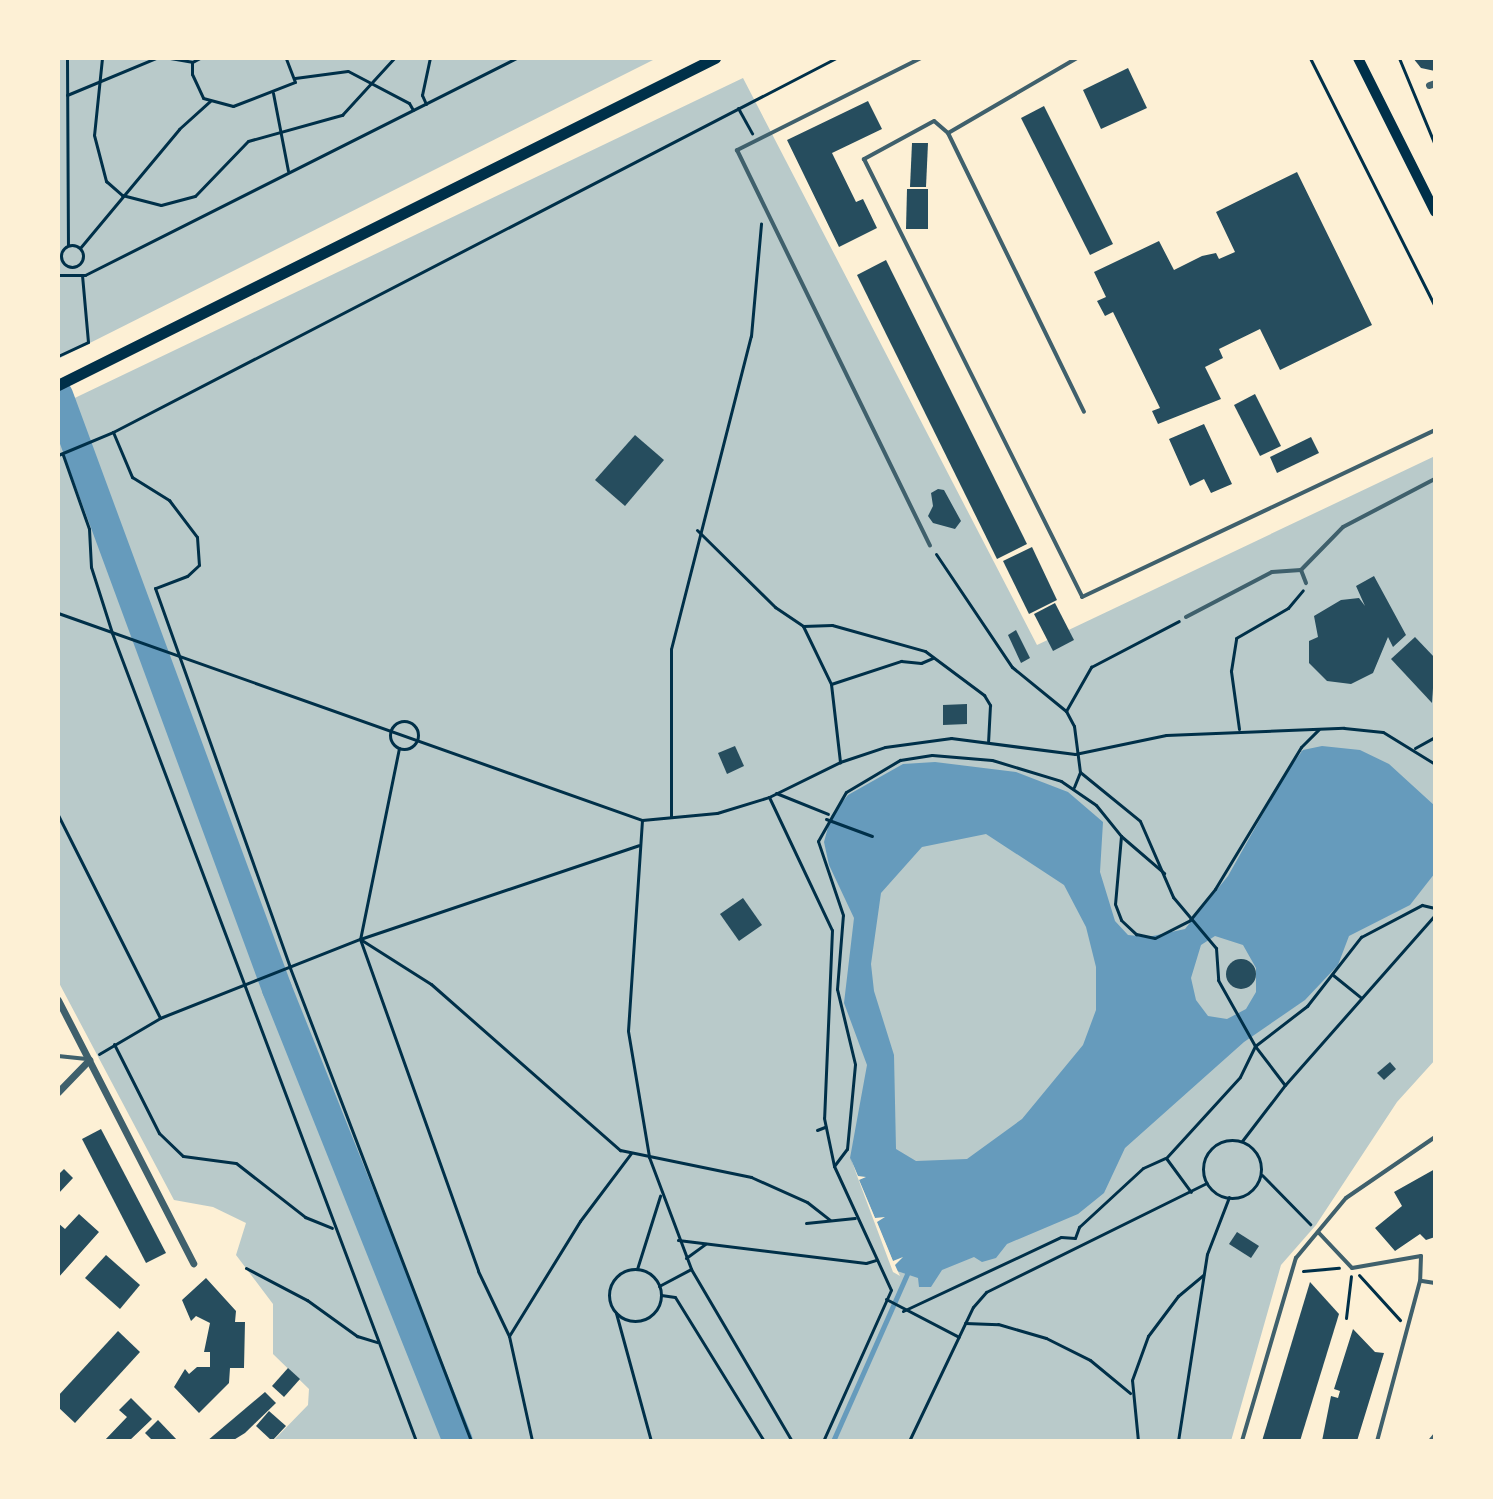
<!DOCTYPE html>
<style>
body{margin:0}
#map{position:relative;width:1493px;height:1499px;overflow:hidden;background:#fdf0d5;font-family:"Work Sans",sans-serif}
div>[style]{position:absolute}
.green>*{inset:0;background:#b9caca}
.water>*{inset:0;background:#669bbc}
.pier>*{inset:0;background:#fdf0d5}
.stream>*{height:5px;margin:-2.5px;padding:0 2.5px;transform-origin:2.5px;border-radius:2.5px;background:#669bbc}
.river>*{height:30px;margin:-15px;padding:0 15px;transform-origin:15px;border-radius:15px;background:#669bbc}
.building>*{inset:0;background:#264d5e}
.round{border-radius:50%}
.path>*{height:3px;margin:-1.5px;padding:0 1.5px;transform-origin:1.5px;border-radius:1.5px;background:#003049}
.path>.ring{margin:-1.5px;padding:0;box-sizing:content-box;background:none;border:3px solid #003049;border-radius:50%}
.service>*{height:4px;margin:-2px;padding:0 2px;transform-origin:2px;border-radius:2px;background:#3f606c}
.minor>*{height:7px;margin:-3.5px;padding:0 3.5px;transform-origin:3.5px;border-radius:3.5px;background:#3f606c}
.secondary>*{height:10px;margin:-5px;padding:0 5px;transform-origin:5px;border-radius:5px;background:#003049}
.primary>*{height:11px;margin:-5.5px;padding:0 5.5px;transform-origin:5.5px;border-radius:5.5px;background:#003049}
span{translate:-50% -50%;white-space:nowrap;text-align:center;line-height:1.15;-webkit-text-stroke:8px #fdf0d5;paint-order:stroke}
.frame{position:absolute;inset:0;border:60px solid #fdf0d5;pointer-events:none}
</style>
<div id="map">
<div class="green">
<div style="clip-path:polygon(58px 58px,657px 58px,58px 359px)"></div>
<div style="clip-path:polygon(743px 78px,1037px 645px,1435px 456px,1435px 1060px,1397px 1102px,1316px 1225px,1281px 1265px,1231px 1441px,273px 1441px,308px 1405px,309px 1389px,273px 1354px,273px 1304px,236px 1255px,246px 1223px,213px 1207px,174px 1200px,58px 981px,58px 406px)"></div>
</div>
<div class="water">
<div style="clip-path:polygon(evenodd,1322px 746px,1360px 750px,1389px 764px,1435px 806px,1435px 873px,1410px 905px,1349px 936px,1338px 965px,1305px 1000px,1244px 1042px,1125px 1148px,1104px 1193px,1078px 1214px,1007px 1244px,996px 1258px,982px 1262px,974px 1257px,942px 1270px,931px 1287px,919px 1287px,918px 1278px,897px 1271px,850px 1158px,867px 1065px,844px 1003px,854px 918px,829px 865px,824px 842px,831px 816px,848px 795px,903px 764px,935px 762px,1016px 772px,1068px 792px,1103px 822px,1100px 872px,1115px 921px,1128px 935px,1148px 937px,1185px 929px,1228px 876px,1287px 771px,1303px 750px,1322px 746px,986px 834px,1064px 885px,1086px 927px,1096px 967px,1096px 1010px,1083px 1045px,1022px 1119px,967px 1159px,916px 1161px,896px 1149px,894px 1055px,874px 991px,871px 964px,881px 893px,922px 847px,986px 834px,1322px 746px,1215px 936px,1243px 945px,1256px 968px,1256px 992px,1246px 1009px,1227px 1019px,1208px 1016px,1196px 1000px,1191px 978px,1201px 945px,1215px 936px)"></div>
</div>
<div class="pier">
<div style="clip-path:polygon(850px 1157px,858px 1176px,866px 1177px,859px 1180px,875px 1218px,885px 1217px,877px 1222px,893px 1261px,903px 1257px,895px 1265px,900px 1276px,893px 1272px)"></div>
</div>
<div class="stream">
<div style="left:833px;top:1441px;width:183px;rotate:-66.1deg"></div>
</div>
<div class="river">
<div style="left:58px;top:395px;width:633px;rotate:69.76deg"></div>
<div style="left:277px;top:989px;width:487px;rotate:68.2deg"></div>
</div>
<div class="building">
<div style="clip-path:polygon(1413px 58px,1435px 58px,1435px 71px,1421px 68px)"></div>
<div style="clip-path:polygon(1128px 68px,1147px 108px,1101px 129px,1083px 90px)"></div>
<div style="clip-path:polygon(868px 101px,882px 129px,832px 153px,856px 202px,863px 199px,877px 228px,839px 247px,787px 140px)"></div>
<div style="clip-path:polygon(1044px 106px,1113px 244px,1090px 255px,1021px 118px)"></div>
<div style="clip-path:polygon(912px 143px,928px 143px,926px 187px,910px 187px)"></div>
<div style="clip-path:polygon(1297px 172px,1372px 325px,1280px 370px,1260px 329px,1219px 349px,1223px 358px,1205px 367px,1221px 399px,1158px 424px,1152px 411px,1160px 408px,1113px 312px,1105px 316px,1097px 301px,1106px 297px,1094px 272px,1159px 241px,1174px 270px,1202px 256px,1216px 253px,1219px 259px,1235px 252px,1216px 212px)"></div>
<div style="clip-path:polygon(907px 189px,928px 189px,928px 229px,906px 229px)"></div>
<div style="clip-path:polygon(886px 260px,1027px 544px,997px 559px,857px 275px)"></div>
<div style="clip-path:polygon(1255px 394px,1281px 446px,1260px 456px,1234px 405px)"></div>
<div style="clip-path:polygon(1204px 424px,1232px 484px,1211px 493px,1204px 479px,1190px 486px,1169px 439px)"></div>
<div style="clip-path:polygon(635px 435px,664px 460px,625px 506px,595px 480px)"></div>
<div style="clip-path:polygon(1311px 437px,1319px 453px,1277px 473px,1270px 457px)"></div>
<div style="clip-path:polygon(938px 489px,944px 490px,961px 521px,955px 529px,933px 523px,928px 516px,933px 506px,931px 493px)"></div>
<div style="clip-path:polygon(1032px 547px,1057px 600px,1029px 614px,1003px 561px)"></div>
<div style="clip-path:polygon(1374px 576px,1406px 635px,1393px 647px,1388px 637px,1373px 673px,1351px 684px,1327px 681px,1309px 663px,1309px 641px,1318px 637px,1314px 616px,1341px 600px,1359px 598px,1365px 606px,1356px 586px)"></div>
<div style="clip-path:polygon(1055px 603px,1074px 640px,1053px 651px,1034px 614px)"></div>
<div style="clip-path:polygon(1016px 630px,1030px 658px,1021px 663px,1008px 635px)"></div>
<div style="clip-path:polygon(1415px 637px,1435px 658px,1432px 703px,1391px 659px)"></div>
<div style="clip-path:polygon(967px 704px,967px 724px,943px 725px,943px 705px)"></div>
<div style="clip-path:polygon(735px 746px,744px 766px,727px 774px,718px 753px)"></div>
<div style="clip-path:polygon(743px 898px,762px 925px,739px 941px,720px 914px)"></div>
<div class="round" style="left:1226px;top:959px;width:30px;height:30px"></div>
<div style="clip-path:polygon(1390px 1062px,1396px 1069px,1384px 1080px,1377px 1073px)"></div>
<div style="clip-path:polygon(101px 1129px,166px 1253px,146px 1263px,82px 1139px)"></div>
<div style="clip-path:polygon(64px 1169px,73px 1178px,58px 1194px,58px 1175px)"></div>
<div style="clip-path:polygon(1435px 1169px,1435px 1237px,1426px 1240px,1420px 1234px,1395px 1251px,1375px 1228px,1402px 1206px,1394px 1192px)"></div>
<div style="clip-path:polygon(79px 1214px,99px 1232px,58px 1278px,58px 1223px,65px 1229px)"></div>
<div style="clip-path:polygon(1237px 1232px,1259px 1246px,1251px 1258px,1229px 1244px)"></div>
<div style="clip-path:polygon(106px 1255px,140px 1285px,120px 1309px,85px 1278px)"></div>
<div style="clip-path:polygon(206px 1278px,236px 1311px,235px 1322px,245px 1322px,244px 1368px,230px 1368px,229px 1383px,199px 1413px,174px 1387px,185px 1369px,189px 1374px,197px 1367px,210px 1367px,210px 1352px,204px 1352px,210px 1323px,196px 1316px,191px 1321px,182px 1300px)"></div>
<div style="clip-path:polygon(1310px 1282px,1339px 1314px,1300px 1441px,1262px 1441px)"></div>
<div style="clip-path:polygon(1353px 1329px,1375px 1352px,1384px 1353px,1357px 1441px,1322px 1441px,1331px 1396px,1338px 1398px,1340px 1391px,1334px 1389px)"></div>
<div style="clip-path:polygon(118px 1331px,140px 1352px,75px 1423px,58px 1407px,58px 1396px)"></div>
<div style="clip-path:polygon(288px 1368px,300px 1379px,284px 1397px,272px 1386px)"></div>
<div style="clip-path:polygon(265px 1392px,276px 1403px,245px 1433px,232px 1441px,207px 1441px)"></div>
<div style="clip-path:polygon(131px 1398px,152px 1419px,129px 1441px,104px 1441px,127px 1417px,119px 1410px)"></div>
<div style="clip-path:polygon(269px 1411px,286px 1426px,272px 1441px,256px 1426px)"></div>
<div style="clip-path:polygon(158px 1420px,178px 1441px,153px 1441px,145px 1433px)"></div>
</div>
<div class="path">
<div style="left:67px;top:58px;width:187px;rotate:89.7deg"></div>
<div style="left:102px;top:58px;width:77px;rotate:95.9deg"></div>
<div style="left:94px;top:135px;width:48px;rotate:75.4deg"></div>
<div style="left:106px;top:181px;width:21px;rotate:41deg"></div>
<div style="left:122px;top:195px;width:40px;rotate:14.4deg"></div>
<div style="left:161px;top:205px;width:35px;rotate:-15deg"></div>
<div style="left:195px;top:196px;width:76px;rotate:-46.1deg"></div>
<div style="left:248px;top:141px;width:98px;rotate:-15.5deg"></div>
<div style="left:342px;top:115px;width:77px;rotate:-47.6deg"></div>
<div style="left:170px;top:58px;width:22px;rotate:10deg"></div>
<div style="left:200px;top:58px;width:9px;rotate:153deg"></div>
<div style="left:192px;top:62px;width:12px;rotate:90deg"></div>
<div style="left:192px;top:74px;width:26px;rotate:65deg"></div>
<div style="left:203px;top:98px;width:31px;rotate:15deg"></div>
<div style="left:233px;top:106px;width:66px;rotate:-21.2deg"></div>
<div style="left:295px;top:82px;width:26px;rotate:-111deg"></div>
<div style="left:1310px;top:58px;width:279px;rotate:63.3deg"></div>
<div style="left:1399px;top:58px;width:94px;rotate:67.5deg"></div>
<div style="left:295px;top:78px;width:53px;rotate:-7.5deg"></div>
<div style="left:348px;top:71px;width:69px;rotate:27.7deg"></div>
<div style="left:409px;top:103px;width:8px;rotate:60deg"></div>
<div style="left:273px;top:93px;width:79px;rotate:79.1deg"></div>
<div style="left:67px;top:95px;width:96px;rotate:-22.6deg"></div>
<div style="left:426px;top:104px;width:10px;rotate:-114deg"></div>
<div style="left:422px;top:95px;width:38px;rotate:-78deg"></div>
<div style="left:738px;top:108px;width:29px;rotate:61deg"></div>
<div class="ring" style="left:61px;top:245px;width:19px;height:19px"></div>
<div style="left:80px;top:248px;width:155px;rotate:-50.2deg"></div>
<div style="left:179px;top:129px;width:42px;rotate:-42.1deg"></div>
<div style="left:58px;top:275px;width:27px"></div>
<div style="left:85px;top:275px;width:483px;rotate:-26.7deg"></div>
<div style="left:58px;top:356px;width:33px;rotate:-25deg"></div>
<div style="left:88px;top:342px;width:67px;rotate:-95.1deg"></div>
<div style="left:113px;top:432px;width:49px;rotate:67.1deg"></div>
<div style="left:132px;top:477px;width:44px;rotate:31.9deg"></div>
<div style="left:169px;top:500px;width:46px;rotate:52.9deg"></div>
<div style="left:197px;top:537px;width:28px;rotate:86deg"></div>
<div style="left:199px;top:565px;width:16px;rotate:137deg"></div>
<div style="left:187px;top:576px;width:34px;rotate:159deg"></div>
<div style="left:155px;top:588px;width:403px;rotate:70.4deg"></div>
<div style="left:290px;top:968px;width:506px;rotate:69.06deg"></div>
<div style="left:58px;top:455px;width:60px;rotate:-22.7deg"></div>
<div style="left:113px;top:432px;width:814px;rotate:-27.35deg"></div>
<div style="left:63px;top:455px;width:78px;rotate:70.6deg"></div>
<div style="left:89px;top:529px;width:38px;rotate:87deg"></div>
<div style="left:91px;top:567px;width:69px;rotate:72.3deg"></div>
<div style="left:112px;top:633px;width:863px;rotate:69.38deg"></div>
<div style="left:697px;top:530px;width:110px;rotate:44.6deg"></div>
<div style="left:775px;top:607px;width:34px;rotate:34deg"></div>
<div style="left:803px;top:626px;width:64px;rotate:64.2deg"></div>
<div style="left:831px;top:684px;width:79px;rotate:83.4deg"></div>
<div style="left:936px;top:554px;width:136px;rotate:56.1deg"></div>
<div style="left:1012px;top:667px;width:70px;rotate:39.2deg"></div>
<div style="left:1066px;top:711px;width:17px;rotate:62deg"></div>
<div style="left:1074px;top:726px;width:46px;rotate:82.6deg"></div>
<div style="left:1080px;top:772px;width:77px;rotate:39.2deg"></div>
<div style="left:1140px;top:821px;width:83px;rotate:66.5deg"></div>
<div style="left:1173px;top:897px;width:67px;rotate:49.9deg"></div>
<div style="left:1216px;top:948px;width:32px;rotate:86deg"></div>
<div style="left:1218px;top:980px;width:76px;rotate:60.7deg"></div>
<div style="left:1255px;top:1046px;width:34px;rotate:116deg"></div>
<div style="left:1240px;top:1077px;width:110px;rotate:132.4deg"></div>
<div style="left:1166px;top:1158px;width:42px;rotate:53.7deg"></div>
<div style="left:58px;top:613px;width:620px;rotate:19.52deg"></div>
<div style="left:642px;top:820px;width:75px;rotate:-5.3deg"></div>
<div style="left:717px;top:813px;width:54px;rotate:-17.1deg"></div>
<div style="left:769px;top:797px;width:79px;rotate:-26.2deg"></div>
<div style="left:840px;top:762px;width:47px;rotate:-18.4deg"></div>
<div style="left:885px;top:747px;width:67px;rotate:-7.8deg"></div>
<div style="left:951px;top:738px;width:125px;rotate:7.4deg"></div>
<div style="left:1075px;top:754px;width:93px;rotate:-11.8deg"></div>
<div style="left:1166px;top:735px;width:178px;rotate:-2.3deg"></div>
<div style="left:1344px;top:728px;width:39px;rotate:6deg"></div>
<div style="left:1383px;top:732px;width:61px;rotate:31.6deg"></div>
<div style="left:803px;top:626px;width:29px;rotate:-2deg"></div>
<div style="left:832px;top:625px;width:97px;rotate:15.6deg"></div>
<div style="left:925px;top:651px;width:74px;rotate:36.7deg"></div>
<div style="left:984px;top:695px;width:12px;rotate:59deg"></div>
<div style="left:990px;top:705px;width:36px;rotate:93deg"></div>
<div style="left:831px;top:684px;width:74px;rotate:-18.2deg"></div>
<div style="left:901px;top:661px;width:20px;rotate:6deg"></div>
<div style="left:921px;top:663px;width:13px;rotate:-23deg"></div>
<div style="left:1066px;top:711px;width:51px;rotate:-60.4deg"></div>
<div style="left:1091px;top:667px;width:99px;rotate:-27.6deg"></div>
<div class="ring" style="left:390px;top:721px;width:25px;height:25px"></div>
<div style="left:1239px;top:729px;width:59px;rotate:-97.9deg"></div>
<div style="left:1231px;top:671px;width:33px;rotate:-81deg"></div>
<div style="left:1236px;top:638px;width:60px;rotate:-30deg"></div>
<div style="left:1288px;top:608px;width:23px;rotate:-50deg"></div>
<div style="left:399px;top:748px;width:195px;rotate:101.5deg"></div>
<div style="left:360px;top:939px;width:352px;rotate:70.4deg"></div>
<div style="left:478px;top:1271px;width:72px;rotate:64.5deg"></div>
<div style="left:509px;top:1336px;width:107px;rotate:77.6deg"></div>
<div style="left:1415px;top:748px;width:23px;rotate:-29deg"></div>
<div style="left:1074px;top:787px;width:16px;rotate:-68deg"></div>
<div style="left:776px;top:793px;width:56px;rotate:22deg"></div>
<div style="left:769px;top:797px;width:147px;rotate:64.7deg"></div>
<div style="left:832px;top:930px;width:188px;rotate:92.4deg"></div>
<div style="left:824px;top:1118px;width:49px;rotate:78.2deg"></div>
<div style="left:834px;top:1166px;width:136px;rotate:65.3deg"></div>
<div style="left:891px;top:1290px;width:166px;rotate:114.2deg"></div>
<div style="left:58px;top:815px;width:227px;rotate:63.3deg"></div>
<div style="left:671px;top:817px;width:168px;rotate:-90deg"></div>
<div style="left:671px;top:649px;width:323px;rotate:-75.7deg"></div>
<div style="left:751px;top:336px;width:113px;rotate:-84.9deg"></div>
<div style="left:826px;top:819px;width:49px;rotate:20.3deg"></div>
<div style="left:642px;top:820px;width:211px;rotate:93.8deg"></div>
<div style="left:628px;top:1031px;width:128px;rotate:80.5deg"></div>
<div style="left:649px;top:1157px;width:120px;rotate:69.4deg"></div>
<div style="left:691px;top:1269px;width:199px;rotate:59.6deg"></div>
<div style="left:1121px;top:836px;width:57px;rotate:40.7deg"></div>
<div style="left:360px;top:939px;width:84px;rotate:32.4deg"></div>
<div style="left:431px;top:984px;width:252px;rotate:41.3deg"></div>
<div style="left:620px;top:1150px;width:134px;rotate:11.6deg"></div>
<div style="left:751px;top:1177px;width:61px;rotate:24.1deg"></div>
<div style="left:807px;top:1202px;width:29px;rotate:38deg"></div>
<div style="left:1333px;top:975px;width:36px;rotate:39deg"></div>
<div style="left:114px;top:1044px;width:100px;rotate:63.2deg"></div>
<div style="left:159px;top:1133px;width:33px;rotate:44deg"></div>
<div style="left:183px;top:1156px;width:53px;rotate:7.5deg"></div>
<div style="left:236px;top:1163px;width:88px;rotate:38deg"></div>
<div style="left:305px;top:1217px;width:29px;rotate:22deg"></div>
<div style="left:99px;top:1054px;width:71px;rotate:-30.5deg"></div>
<div style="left:160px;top:1018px;width:215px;rotate:-21.6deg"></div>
<div style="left:360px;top:939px;width:294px;rotate:-18.6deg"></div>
<div style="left:1284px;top:1084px;width:48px;rotate:-127.3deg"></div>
<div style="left:1255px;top:1046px;width:66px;rotate:-37.6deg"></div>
<div style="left:1307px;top:1006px;width:88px;rotate:-52deg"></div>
<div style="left:1361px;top:937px;width:69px;rotate:-27.7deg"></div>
<div style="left:1422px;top:905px;width:13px;rotate:13deg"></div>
<div style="left:817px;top:1130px;width:9px;rotate:-21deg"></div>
<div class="ring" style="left:1203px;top:1140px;width:55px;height:55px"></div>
<div style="left:1242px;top:1141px;width:71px;rotate:-52.5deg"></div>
<div style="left:1285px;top:1085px;width:227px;rotate:-48.6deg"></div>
<div style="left:834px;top:1166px;width:21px;rotate:-53deg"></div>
<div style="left:847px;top:1149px;width:85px;rotate:-84.6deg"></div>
<div style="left:855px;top:1064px;width:77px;rotate:-103.5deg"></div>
<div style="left:837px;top:989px;width:74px;rotate:-85.4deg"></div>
<div style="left:843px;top:915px;width:78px;rotate:-108.7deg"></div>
<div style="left:818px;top:841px;width:56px;rotate:-60.3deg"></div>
<div style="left:846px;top:792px;width:63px;rotate:-30.7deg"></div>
<div style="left:900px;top:760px;width:32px;rotate:-9deg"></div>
<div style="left:932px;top:755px;width:60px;rotate:4.8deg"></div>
<div style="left:992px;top:760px;width:72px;rotate:16.9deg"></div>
<div style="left:1061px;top:781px;width:42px;rotate:34.4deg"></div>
<div style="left:1096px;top:805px;width:40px;rotate:51deg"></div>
<div style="left:1121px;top:836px;width:68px;rotate:95deg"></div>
<div style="left:1115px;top:904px;width:17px;rotate:69deg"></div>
<div style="left:1121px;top:920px;width:21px;rotate:43deg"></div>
<div style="left:1136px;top:934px;width:19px;rotate:12deg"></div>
<div style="left:1155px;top:938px;width:39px;rotate:-27deg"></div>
<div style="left:1190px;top:920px;width:40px;rotate:-51deg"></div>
<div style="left:1215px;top:889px;width:166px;rotate:-58.8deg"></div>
<div style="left:1301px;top:747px;width:25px;rotate:-45deg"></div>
<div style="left:1262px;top:1175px;width:69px;rotate:45.6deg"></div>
<div style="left:806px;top:1223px;width:49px;rotate:-5.8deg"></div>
<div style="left:678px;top:1240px;width:189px;rotate:7deg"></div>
<div style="left:866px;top:1263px;width:10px;rotate:-17deg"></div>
<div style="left:686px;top:1258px;width:24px;rotate:-36deg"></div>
<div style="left:246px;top:1268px;width:69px;rotate:27.7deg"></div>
<div style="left:307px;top:1300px;width:62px;rotate:35.8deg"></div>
<div style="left:357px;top:1336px;width:21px;rotate:17deg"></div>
<div style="left:637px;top:1269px;width:77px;rotate:-72.5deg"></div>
<div class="ring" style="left:609px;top:1269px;width:49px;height:49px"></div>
<div style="left:1303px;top:1271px;width:36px;rotate:-5deg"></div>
<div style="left:1359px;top:1275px;width:61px;rotate:47.7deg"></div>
<div style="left:659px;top:1286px;width:36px;rotate:-28deg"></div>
<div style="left:661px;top:1295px;width:14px;rotate:8deg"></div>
<div style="left:675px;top:1297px;width:169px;rotate:58.3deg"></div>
<div style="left:886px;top:1299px;width:82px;rotate:27.5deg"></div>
<div style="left:903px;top:1311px;width:174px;rotate:-25.1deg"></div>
<div style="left:1061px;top:1237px;width:14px;rotate:4deg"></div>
<div style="left:1075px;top:1238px;width:12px;rotate:-70deg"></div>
<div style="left:1079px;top:1227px;width:87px;rotate:-42.7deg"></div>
<div style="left:1143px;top:1168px;width:24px;rotate:-24deg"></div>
<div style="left:616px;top:1313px;width:133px;rotate:74.7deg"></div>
<div style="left:1346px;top:1318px;width:42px;rotate:-83.2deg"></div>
<div style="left:965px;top:1323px;width:33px;rotate:2deg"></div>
<div style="left:998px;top:1324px;width:50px;rotate:16.3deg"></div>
<div style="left:1046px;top:1338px;width:49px;rotate:26.6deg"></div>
<div style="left:1090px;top:1360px;width:52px;rotate:39.5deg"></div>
<div style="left:509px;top:1336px;width:135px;rotate:-58.3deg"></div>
<div style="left:580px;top:1221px;width:85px;rotate:-53.1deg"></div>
<div style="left:909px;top:1441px;width:148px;rotate:-64.5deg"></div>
<div style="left:973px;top:1307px;width:20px;rotate:-49deg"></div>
<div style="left:986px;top:1292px;width:246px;rotate:-26.3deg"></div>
<div style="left:1138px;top:1441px;width:61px;rotate:-95.6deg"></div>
<div style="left:1132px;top:1380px;width:47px;rotate:-70deg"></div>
<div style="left:1148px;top:1336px;width:50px;rotate:-53.1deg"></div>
<div style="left:1178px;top:1296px;width:33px;rotate:-40deg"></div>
<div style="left:1178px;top:1441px;width:189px;rotate:-81.2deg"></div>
<div style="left:1207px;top:1254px;width:61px;rotate:-68.9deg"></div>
</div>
<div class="service">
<div style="left:921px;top:58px;width:206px;rotate:153.4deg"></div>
<div style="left:737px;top:150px;width:440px;rotate:64deg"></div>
<div style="left:1077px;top:58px;width:149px;rotate:149.8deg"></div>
<div style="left:948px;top:133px;width:310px;rotate:64deg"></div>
<div style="left:948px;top:133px;width:18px;rotate:-139deg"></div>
<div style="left:934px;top:121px;width:80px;rotate:151.5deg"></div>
<div style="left:864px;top:159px;width:489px;rotate:63.5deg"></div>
<div style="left:1082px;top:597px;width:391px;rotate:-25.3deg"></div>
<div style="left:1301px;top:570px;width:14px;rotate:69deg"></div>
<div style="left:1186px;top:617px;width:97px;rotate:-27.6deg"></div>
<div style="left:1272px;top:572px;width:29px;rotate:-4deg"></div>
<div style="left:1301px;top:570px;width:60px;rotate:-45.7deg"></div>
<div style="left:1343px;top:527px;width:104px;rotate:-27.6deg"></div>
<div style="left:58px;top:1056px;width:29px;rotate:6deg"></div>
<div style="left:1319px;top:1233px;width:48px;rotate:46.7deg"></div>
<div style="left:1352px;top:1268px;width:70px;rotate:-9.9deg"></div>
<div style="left:1421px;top:1256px;width:25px;rotate:92deg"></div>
<div style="left:1420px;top:1281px;width:166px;rotate:105deg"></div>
<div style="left:1422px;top:1281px;width:13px;rotate:9deg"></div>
<div style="left:1242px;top:1441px;width:191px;rotate:-73.6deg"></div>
<div style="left:1296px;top:1258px;width:78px;rotate:-50.2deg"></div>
<div style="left:1346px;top:1198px;width:108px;rotate:-34.4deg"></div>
<div style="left:1430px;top:1441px;width:8px;rotate:-50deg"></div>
</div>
<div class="minor">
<div style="left:1429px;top:85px;width:6px;rotate:-18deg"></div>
<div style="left:58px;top:1000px;width:296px;rotate:62.8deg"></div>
<div style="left:58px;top:1092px;width:45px;rotate:-45.9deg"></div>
</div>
<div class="secondary">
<div style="left:1358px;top:58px;width:172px;rotate:63.4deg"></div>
</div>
<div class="primary">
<div style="left:58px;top:385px;width:734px;rotate:-26.46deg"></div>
</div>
<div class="frame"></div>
</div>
